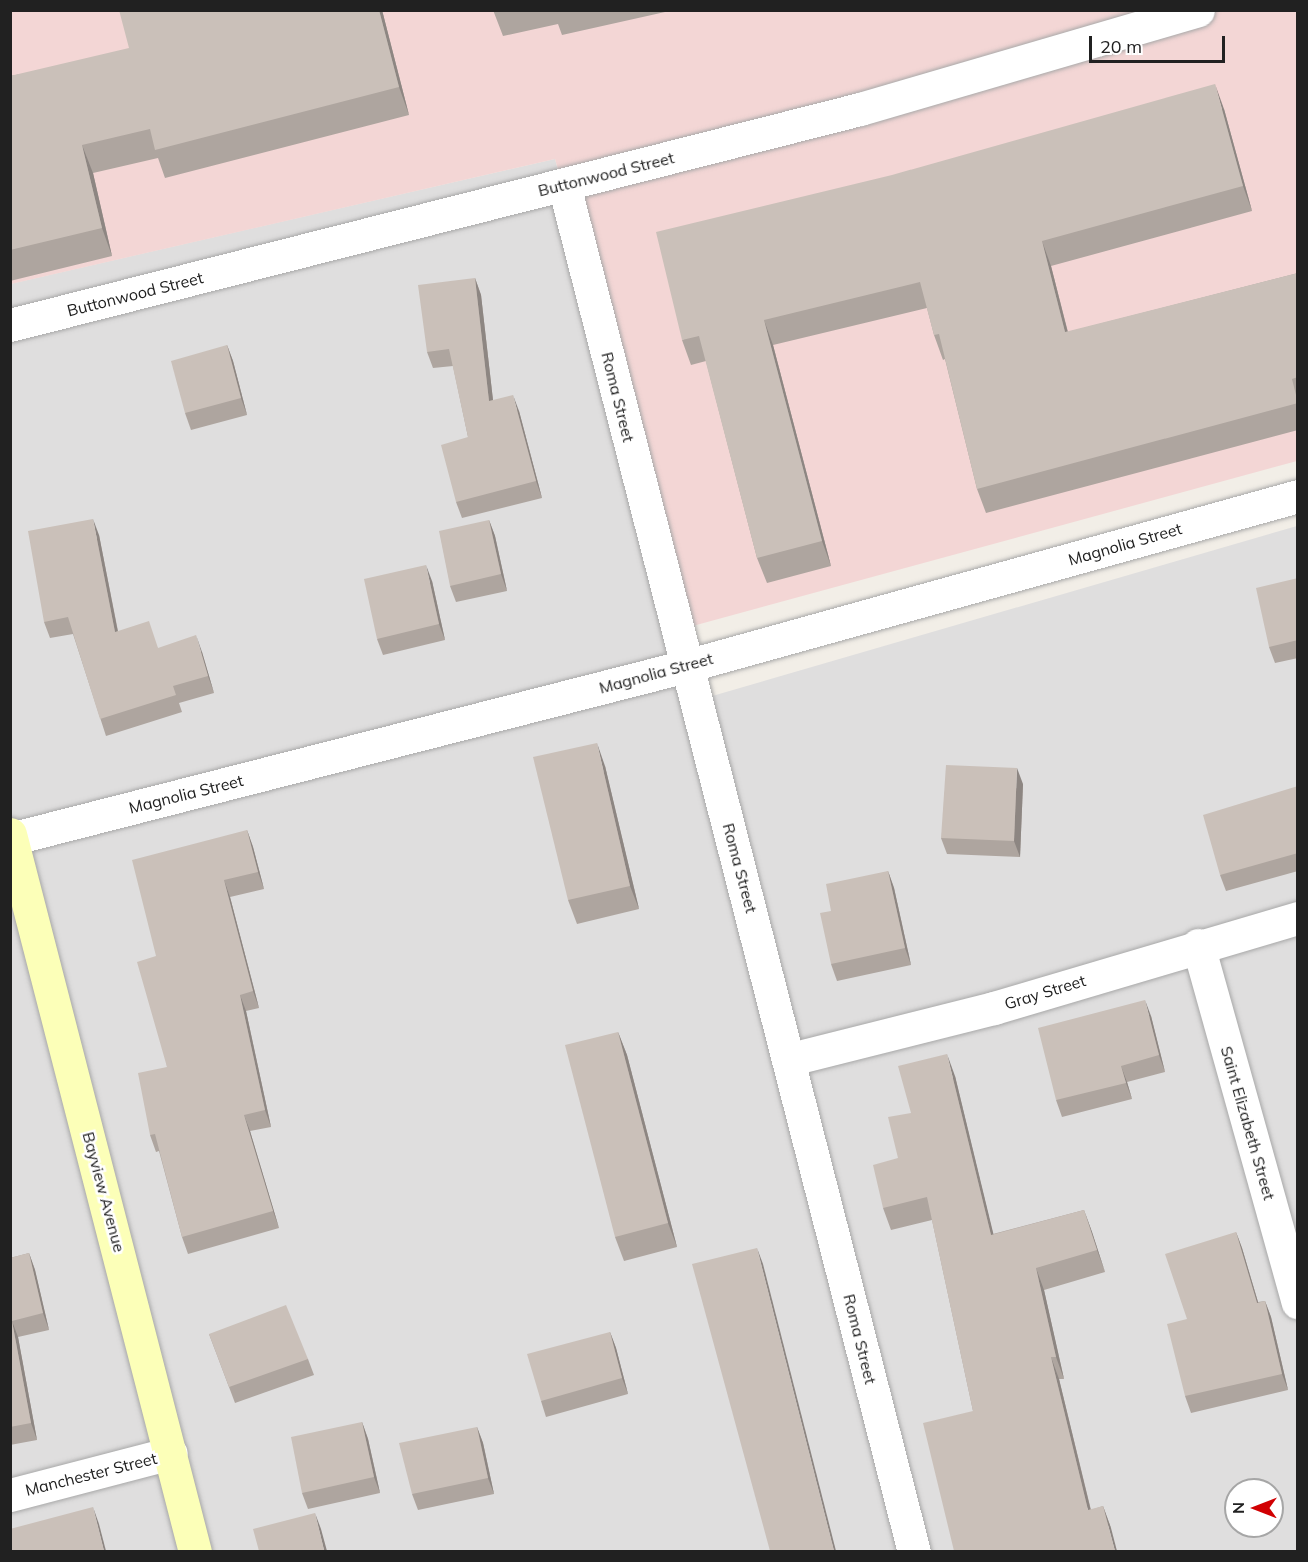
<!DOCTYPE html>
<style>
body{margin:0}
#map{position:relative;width:1308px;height:1562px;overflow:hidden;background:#f2eee7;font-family:Mulish,sans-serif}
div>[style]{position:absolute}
.residential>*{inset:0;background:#dfdede}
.commercial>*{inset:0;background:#f3d6d5}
.roads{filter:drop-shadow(0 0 2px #a8a8a8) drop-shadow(0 0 2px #a8a8a8)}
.minor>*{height:33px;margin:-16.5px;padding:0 16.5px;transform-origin:16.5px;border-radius:16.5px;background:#fff}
.secondary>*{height:33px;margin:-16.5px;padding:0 16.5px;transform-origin:16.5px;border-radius:16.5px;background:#fcffb8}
.wall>*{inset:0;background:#aea59f}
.shaded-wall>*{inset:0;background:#8d8682}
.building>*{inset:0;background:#cac0b9}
span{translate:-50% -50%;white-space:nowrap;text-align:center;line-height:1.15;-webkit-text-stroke:5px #fff;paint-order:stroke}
.street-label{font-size:16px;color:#212121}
.frame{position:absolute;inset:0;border:12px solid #212121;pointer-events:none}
.north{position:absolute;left:1224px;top:1478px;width:60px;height:60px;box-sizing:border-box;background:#fff;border:2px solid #a6a6a6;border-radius:50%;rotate:270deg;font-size:16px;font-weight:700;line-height:24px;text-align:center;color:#212121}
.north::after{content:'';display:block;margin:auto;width:21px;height:27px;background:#d10002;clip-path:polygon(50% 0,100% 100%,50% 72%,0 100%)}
.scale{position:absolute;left:1089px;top:36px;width:136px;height:27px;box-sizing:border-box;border:3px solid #212121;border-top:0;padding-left:8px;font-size:18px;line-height:21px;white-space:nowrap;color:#212121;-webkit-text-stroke:4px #fff;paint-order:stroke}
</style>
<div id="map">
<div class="residential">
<div style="clip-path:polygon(evenodd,555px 159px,695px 701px,1297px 526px,1297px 1551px,11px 1551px,10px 284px,555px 159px,1236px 1490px,1272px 1490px,1272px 1526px,1236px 1526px,1236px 1490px)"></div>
</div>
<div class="commercial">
<div style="clip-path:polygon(10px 11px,1297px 11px,1297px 461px,689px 627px,555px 159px,11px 284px)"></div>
</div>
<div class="roads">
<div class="minor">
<div style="left:564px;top:185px;width:1411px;rotate:75.64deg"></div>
<div style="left:10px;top:325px;width:877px;rotate:-14.26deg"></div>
<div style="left:860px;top:109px;width:352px;rotate:-16.3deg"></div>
<div style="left:10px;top:839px;width:698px;rotate:-14.35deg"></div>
<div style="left:686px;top:666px;width:635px;rotate:-15.52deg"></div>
<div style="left:1198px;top:945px;width:371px;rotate:74.4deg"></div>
<div style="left:791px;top:1059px;width:209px;rotate:-14.1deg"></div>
<div style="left:994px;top:1008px;width:317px;rotate:-16.5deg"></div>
<div style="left:10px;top:1495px;width:166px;rotate:-14.6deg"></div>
</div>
<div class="secondary">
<div style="left:10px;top:834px;width:741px;rotate:75.55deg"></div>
</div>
</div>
<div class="wall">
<div style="clip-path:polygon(382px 10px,409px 115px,165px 178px,158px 158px,93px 173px,112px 256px,10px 281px,10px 76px)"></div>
<div style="clip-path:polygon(493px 10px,674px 10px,562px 35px,558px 24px,503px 36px)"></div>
<div style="clip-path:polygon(1224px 109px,1252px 211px,1051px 266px,1068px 332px,1298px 273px,1298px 430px,986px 513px,977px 489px,945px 359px,943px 360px,934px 335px,927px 308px,773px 345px,831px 566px,767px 583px,757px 558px,706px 361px,691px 365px,682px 340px)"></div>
<div style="clip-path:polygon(475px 278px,481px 295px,493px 400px,519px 411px,542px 498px,462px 518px,456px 502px,468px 437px,453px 366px,433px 368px,427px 352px)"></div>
<div style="clip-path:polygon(227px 345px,233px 361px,247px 415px,191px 430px,185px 413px)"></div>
<div style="clip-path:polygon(489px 520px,495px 536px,507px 591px,456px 602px,450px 586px)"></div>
<div style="clip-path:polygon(99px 535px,118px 631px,158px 648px,202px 652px,214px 693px,179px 703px,182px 712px,106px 736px,73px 634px,50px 638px,44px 622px)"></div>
<div style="clip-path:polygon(1298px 578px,1298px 658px,1275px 663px,1269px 647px)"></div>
<div style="clip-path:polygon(432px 581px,445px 640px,383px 655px,377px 639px)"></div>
<div style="clip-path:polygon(605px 766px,639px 909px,577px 924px,568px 900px)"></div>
<div style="clip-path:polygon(1023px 784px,1020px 857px,947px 854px,941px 838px)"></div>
<div style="clip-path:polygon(1298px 786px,1298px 871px,1226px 891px,1220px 875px)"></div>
<div style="clip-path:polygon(247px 830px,253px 847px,264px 889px,230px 897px,259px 1008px,246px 1011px,271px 1127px,250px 1131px,279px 1228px,188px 1254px,182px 1237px,159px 1151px,156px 1152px,150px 1135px,167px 1067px,156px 956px)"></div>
<div style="clip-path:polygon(888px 871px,894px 888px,911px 965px,837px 981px,831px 964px,831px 911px)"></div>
<div style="clip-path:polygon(1151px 1016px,1165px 1072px,1127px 1082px,1132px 1099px,1062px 1117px,1056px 1100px)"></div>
<div style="clip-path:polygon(618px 1032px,627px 1055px,677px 1247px,624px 1261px,615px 1237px)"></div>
<div style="clip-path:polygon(955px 1076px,993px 1234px,1084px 1210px,1092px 1232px,1105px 1272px,1044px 1290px,1064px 1379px,1059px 1379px,1091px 1510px,1103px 1506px,1111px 1528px,973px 1411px,932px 1220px,891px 1230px,883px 1208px,898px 1158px,911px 1113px)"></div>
<div style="clip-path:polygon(1236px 1232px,1242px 1248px,1258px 1302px,1265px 1301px,1271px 1317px,1288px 1390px,1191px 1413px,1185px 1396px,1187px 1319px)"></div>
<div style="clip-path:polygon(29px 1253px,35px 1270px,49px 1330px,18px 1337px,37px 1440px,10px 1445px,10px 1258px)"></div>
<div style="clip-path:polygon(610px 1332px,616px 1348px,628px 1394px,546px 1417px,541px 1401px)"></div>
<div style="clip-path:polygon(209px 1334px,308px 1359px,314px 1375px,235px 1403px)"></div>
<div style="clip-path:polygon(362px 1422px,368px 1439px,380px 1493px,308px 1509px,302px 1493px)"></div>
<div style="clip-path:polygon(477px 1427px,483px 1443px,494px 1494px,418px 1510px,412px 1494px)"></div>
</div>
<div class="shaded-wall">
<div style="clip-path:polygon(379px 10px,382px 10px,409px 115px,399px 87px)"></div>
<div style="clip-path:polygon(1215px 84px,1224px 109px,1252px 211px,1243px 186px)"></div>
<div style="clip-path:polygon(82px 145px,93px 173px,112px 256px,102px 228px)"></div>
<div style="clip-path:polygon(1042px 241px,1051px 266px,1074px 357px,1065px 332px)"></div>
<div style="clip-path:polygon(475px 278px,481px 295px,495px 418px,489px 401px)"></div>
<div style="clip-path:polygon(764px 320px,773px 345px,831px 566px,822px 541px)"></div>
<div style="clip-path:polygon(227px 345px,233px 361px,247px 415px,241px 398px)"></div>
<div style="clip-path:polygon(513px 395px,519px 411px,542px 498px,536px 481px)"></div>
<div style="clip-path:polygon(93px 519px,99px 535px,121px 648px,115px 632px)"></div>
<div style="clip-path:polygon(489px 520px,495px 536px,507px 591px,501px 574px)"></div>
<div style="clip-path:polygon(426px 565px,432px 581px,445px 640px,439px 624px)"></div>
<div style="clip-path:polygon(196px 635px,202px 652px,214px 693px,208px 676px)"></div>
<div style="clip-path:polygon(597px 743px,605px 766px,639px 909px,630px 886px)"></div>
<div style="clip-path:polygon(1017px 768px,1023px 784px,1020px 857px,1014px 841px)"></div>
<div style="clip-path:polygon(247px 830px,253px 847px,264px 889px,258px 872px)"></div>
<div style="clip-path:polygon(888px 871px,894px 888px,911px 965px,905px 948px)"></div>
<div style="clip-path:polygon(224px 880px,230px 897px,259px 1008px,253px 991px)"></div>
<div style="clip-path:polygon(240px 995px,246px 1011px,271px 1127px,265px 1110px)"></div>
<div style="clip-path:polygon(1145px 1000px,1151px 1016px,1165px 1072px,1159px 1055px)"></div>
<div style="clip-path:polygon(618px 1032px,627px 1055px,677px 1247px,668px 1223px)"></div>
<div style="clip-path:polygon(947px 1054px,955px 1076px,999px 1257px,991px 1235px)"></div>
<div style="clip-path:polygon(1121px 1066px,1127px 1082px,1132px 1099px,1126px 1083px)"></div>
<div style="clip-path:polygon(244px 1115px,250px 1131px,279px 1228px,273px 1211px)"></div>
<div style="clip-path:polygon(1084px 1210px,1092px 1232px,1105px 1272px,1097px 1250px)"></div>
<div style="clip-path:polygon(1236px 1232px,1242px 1248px,1263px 1319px,1257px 1303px)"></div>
<div style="clip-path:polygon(757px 1248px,763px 1264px,836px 1551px,834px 1551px)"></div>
<div style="clip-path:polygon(29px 1253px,35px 1270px,49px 1330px,43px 1313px)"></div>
<div style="clip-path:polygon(1036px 1268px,1044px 1290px,1064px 1379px,1056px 1357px)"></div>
<div style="clip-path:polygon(1265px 1301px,1271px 1317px,1288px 1390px,1282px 1374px)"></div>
<div style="clip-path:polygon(12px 1321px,18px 1337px,37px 1440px,31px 1423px)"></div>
<div style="clip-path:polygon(610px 1332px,616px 1348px,628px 1394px,622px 1378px)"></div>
<div style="clip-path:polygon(1051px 1357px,1059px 1379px,1096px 1532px,1088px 1510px)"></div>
<div style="clip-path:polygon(362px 1422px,368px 1439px,380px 1493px,374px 1477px)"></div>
<div style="clip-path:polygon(477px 1427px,483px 1443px,494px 1494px,488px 1478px)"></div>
<div style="clip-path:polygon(1103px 1506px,1111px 1528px,1117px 1551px,1115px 1551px)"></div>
<div style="clip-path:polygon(93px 1507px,99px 1524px,106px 1551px,104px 1551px)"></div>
<div style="clip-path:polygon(315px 1513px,321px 1529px,327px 1551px,325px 1551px,324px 1550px)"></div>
</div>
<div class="building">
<div style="clip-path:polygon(119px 10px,379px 10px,399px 87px,155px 150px,150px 129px,82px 145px,102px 228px,10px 250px,10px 76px,129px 48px)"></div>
<div style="clip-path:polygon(1215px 84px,1243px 186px,1042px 241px,1065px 332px,1298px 273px,1298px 377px,1292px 379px,1298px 403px,977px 489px,939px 334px,934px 335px,920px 282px,764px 320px,822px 541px,757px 558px,699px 336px,682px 340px,656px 232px,892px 175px)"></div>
<div style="clip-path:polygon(475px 278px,489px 401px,513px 395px,536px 481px,456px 502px,441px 445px,468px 437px,449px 349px,427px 352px,418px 285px)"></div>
<div style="clip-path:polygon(227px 345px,241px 398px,185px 413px,171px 361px)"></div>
<div style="clip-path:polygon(93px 519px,115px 632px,149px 621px,158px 648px,196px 635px,208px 676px,173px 686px,176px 695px,100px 719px,68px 617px,44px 622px,28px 531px)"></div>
<div style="clip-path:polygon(489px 520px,501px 574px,450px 586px,439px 531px)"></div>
<div style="clip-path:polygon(426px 565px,439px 624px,377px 639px,364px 579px)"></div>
<div style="clip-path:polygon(1298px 578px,1298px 640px,1269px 647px,1256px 588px)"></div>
<div style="clip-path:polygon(597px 743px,630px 886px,568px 900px,533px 757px)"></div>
<div style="clip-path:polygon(946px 765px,1017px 768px,1014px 841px,941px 838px)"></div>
<div style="clip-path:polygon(1298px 786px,1298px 853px,1220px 875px,1203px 815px)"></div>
<div style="clip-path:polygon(247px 830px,258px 872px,224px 880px,253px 991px,240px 995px,265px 1110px,244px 1115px,273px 1211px,182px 1237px,155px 1134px,150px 1135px,138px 1073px,167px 1067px,137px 962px,156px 956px,132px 860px)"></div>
<div style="clip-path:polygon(888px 871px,905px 948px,831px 964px,820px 913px,831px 911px,826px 884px)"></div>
<div style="clip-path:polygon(1145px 1000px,1159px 1055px,1121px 1066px,1126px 1083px,1056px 1100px,1038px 1028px)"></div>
<div style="clip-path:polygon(618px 1032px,668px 1223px,615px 1237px,565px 1045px)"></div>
<div style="clip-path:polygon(947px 1054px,991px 1235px,1084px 1210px,1097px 1250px,1036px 1268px,1056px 1357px,1051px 1357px,1088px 1510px,1103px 1506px,1115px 1551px,954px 1551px,923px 1423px,973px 1411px,927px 1197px,883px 1208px,873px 1165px,898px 1158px,888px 1117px,911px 1113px,898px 1066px)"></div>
<div style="clip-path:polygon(1236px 1232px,1257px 1303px,1265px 1301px,1282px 1374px,1185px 1396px,1167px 1324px,1187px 1319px,1165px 1254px)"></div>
<div style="clip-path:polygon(757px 1248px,834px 1551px,770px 1551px,692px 1264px)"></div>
<div style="clip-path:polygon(29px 1253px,43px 1313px,12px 1321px,31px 1423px,10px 1427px,10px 1258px)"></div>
<div style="clip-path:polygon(286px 1305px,308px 1359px,229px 1387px,209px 1334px)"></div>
<div style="clip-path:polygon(610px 1332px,622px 1378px,541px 1401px,527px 1354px)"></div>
<div style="clip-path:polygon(362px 1422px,374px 1477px,302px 1493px,291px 1437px)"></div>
<div style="clip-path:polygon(477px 1427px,488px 1478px,412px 1494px,399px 1443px)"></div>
<div style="clip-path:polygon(93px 1507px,104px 1551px,11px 1551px,10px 1529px)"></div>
<div style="clip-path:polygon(315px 1513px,324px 1550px,320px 1551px,259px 1551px,253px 1529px)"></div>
</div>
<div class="street-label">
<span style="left:606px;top:174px;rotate:-14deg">Buttonwood Street</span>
<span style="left:135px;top:294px;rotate:-14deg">Buttonwood Street</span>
<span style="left:618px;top:397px;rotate:76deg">Roma Street</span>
<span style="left:1125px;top:544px;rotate:-16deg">Magnolia Street</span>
<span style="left:656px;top:673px;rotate:-15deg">Magnolia Street</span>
<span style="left:186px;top:794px;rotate:-14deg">Magnolia Street</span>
<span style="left:740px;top:868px;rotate:75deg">Roma Street</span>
<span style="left:1045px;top:992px;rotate:-17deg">Gray Street</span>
<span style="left:1248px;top:1123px;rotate:74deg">Saint Elizabeth Street</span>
<span style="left:104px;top:1192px;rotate:75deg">Bayview Avenue</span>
<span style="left:860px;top:1339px;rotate:76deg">Roma Street</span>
<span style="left:91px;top:1474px;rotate:-14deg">Manchester Street</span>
</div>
<div class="frame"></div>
<div class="north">N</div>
<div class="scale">20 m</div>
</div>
